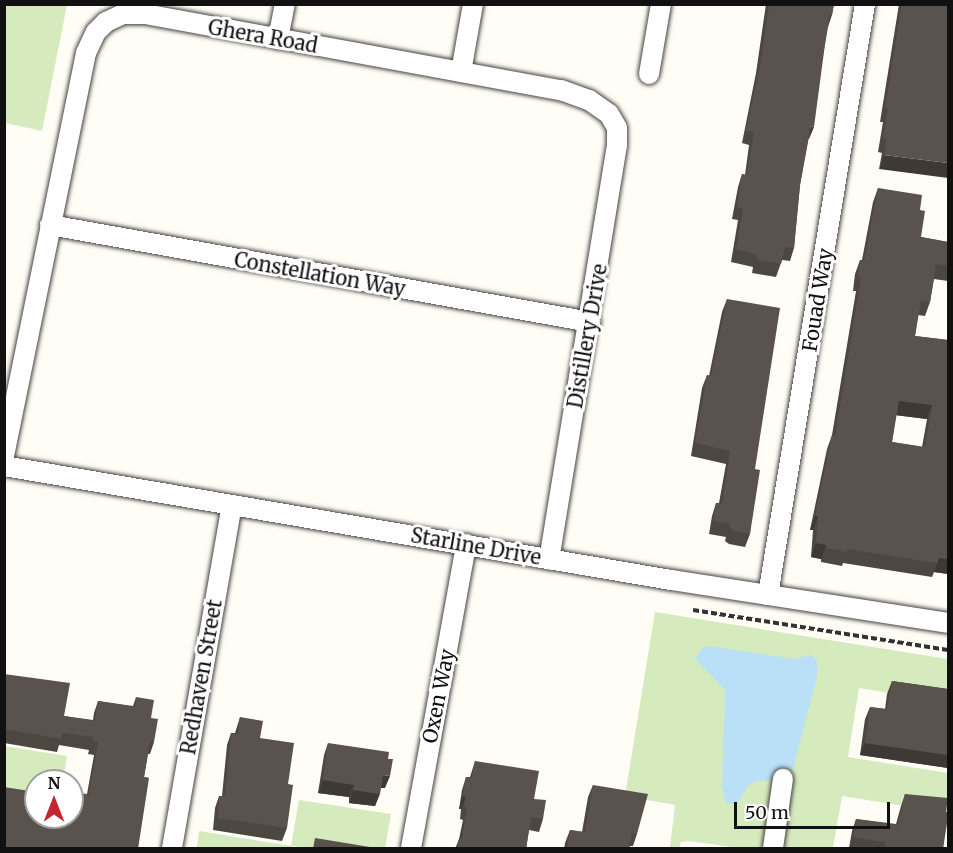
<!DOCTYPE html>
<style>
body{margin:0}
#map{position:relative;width:953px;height:853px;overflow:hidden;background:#fffdf5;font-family:Merriweather,serif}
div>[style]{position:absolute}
.green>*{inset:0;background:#d5ebbd}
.water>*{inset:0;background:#b9e0f7}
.path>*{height:4px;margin-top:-2px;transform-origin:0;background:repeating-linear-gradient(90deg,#333 0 6px,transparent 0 9px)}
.roads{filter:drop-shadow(0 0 2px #444) drop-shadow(0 0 2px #444)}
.minor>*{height:20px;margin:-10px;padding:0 10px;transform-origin:10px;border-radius:10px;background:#fff}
.wall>*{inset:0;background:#4d4742}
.shaded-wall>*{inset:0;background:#3f3936}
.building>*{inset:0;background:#5a524d}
span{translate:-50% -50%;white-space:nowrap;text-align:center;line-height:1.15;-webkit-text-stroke:6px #fff;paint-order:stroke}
.street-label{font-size:20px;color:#111}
.frame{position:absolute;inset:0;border:6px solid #111;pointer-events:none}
.north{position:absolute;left:24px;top:769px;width:60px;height:60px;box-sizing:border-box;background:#fff;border:2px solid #a0a0a0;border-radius:50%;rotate:0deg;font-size:16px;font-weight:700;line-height:24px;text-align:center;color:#111}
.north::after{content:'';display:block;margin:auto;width:21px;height:27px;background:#c4262e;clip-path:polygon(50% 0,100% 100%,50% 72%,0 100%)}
.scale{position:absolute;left:734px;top:802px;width:156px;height:27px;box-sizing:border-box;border:3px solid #111;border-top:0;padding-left:8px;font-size:18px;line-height:21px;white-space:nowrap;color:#111;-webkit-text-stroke:4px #fff;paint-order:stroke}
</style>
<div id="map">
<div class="green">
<div style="clip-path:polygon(4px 5px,67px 5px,42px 131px,5px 123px)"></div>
<div style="clip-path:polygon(655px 612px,948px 659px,948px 703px,859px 688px,848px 757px,948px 773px,948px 813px,842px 796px,833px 848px,739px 848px,688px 841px,681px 842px,680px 846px,676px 848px,670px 848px,675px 805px,625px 796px)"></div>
<div style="clip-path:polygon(4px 746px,67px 756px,63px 781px,36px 781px,36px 799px,5px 794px)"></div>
<div style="clip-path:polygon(299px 800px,391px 814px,385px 848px,309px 848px,292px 846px,291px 848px,197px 848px,199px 831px,291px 846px)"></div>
</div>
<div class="water">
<div style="clip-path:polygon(709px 646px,795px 659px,811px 655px,817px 660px,817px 677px,790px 780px,756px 781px,748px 786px,737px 804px,726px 803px,722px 787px,725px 690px,695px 659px,702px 648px)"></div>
</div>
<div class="path">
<div style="left:693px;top:610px;width:258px;rotate:8.9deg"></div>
</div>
<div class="roads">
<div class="minor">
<div style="left:278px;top:39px;width:36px;rotate:-79deg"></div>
<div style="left:461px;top:72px;width:69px;rotate:-80deg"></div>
<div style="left:649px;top:74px;width:71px;rotate:-80.3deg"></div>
<div style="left:50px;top:225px;width:549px;rotate:10.18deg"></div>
<div style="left:4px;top:456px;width:411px;rotate:-78.5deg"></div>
<div style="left:86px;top:53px;width:23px;rotate:-65deg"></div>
<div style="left:96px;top:32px;width:14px;rotate:-45deg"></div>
<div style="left:106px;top:22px;width:19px;rotate:-25deg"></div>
<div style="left:123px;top:14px;width:22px"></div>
<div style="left:145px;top:14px;width:423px;rotate:10.4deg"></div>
<div style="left:561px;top:90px;width:30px;rotate:20deg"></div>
<div style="left:589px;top:100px;width:24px;rotate:35deg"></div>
<div style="left:609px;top:114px;width:16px;rotate:60deg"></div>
<div style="left:617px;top:128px;width:17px;rotate:90deg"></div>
<div style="left:617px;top:145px;width:420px;rotate:99.3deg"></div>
<div style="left:4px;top:466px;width:677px;rotate:9.7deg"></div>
<div style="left:671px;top:580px;width:280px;rotate:8.8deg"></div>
<div style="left:768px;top:595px;width:599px;rotate:-80.68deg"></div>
<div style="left:172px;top:848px;width:348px;rotate:-80.1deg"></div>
<div style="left:411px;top:848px;width:309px;rotate:-79.7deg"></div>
<div style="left:773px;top:848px;width:70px;rotate:-81.8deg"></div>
</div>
</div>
<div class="wall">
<div style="clip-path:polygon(766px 4px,834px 4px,832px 15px,828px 27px,800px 185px,794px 248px,790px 261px,782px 260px,776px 277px,752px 273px,753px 267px,731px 262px,738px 220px,732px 219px,738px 187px,742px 174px,745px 175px,749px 145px,742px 143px,756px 73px)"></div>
<div style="clip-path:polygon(899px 4px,948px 4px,879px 169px,882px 153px,878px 152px,883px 122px,880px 122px)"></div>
<div style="clip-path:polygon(evenodd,878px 188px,920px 210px,921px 237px,948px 242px,948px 281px,934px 279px,930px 302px,925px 316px,918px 315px,915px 336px,948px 340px,948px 574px,934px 572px,932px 577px,843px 563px,842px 566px,821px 562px,821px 559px,811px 557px,813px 530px,810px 530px,827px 449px,832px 435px,856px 291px,853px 291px,855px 274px,860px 260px,862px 260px,873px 202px,878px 188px,896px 415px,927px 419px,922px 447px,892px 442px,896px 415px)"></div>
<div style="clip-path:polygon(727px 299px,755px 469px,750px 534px,745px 547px,729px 544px,725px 541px,726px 537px,709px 534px,712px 516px,716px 503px,719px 503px,726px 464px,691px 456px,702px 388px,707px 375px,709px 376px,722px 312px)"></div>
<div style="clip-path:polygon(4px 674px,64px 716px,93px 720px,94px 713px,98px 701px,133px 706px,136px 697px,151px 718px,154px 742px,150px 754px,148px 754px,144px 777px,149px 778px,75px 799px,77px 793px,87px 794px,94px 755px,88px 754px,89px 750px,59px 745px,57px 752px,4px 743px)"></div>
<div style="clip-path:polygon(892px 681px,948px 689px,948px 768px,860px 755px,865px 719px,870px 707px,885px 709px,887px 694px)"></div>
<div style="clip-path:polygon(240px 717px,260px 738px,288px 784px,287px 828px,282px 841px,213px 830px,215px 808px,219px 796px,222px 796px,227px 745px,231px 733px,235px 733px)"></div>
<div style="clip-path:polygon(328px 743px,385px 788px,381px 788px,375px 806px,349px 803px,349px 797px,318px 793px,324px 755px)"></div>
<div style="clip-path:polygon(475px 761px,534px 799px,543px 819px,539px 832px,529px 830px,526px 849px,455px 849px,459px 839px,463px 820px,460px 819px,461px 809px,459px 809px,462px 790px,466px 777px,470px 777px)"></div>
<div style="clip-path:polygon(593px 785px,637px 834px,633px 846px,630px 846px,629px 849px,564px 849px,565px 843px,570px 830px,582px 832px,588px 797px)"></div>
<div style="clip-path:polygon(905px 794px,946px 812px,943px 849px,849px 848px,852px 831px,856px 819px,896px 824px,901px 806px)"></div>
</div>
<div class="shaded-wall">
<div style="clip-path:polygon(811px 126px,814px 127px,809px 139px,806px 139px)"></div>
<div style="clip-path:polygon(884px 155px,948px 163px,948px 178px,879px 169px)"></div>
<div style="clip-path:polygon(899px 401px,932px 405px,927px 419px,894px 415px)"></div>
<div style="clip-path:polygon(815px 516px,818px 516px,813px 530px,810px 530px)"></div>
<div style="clip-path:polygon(816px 543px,826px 545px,821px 559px,811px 557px)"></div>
<div style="clip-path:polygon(939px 558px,948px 559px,948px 574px,934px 572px,932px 577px)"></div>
<div style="clip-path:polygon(865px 743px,948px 755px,948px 768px,860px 755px)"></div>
<div style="clip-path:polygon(383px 775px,390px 776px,385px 788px,378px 787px)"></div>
<div style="clip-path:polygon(323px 780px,354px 785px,349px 797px,318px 793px)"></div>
<div style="clip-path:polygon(353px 790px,380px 794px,375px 806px,349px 803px)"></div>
<div style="clip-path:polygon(463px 796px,466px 797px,461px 809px,459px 809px)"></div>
</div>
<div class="building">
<div style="clip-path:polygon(769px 4px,834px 4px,832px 15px,829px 14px,814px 127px,811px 126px,800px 185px,794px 248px,785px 247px,781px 264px,757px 260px,757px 255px,736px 249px,743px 208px,737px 207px,742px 174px,747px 175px,754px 132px,746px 131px,761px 61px)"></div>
<div style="clip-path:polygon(902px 4px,948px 4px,948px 163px,884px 155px,887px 139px,883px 138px,888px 108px,885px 108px)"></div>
<div style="clip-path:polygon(evenodd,878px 188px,922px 195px,920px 210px,925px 211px,921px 237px,948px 242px,948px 266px,936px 264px,930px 302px,921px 301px,915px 336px,948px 340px,948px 559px,939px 558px,937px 563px,847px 549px,847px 552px,826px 548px,826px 545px,816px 543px,818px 516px,815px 516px,832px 435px,835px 436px,861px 278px,858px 277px,860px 260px,864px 261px,878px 188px,899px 401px,932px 405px,925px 447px,892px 442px,899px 401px)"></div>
<div style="clip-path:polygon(727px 299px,780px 308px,755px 469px,760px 470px,750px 534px,734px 531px,730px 528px,730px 524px,713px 521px,716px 503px,722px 504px,730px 451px,695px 443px,707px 375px,711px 376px)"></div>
<div style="clip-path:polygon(4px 674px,70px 683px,64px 716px,95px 721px,98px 701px,135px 707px,136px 697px,154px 700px,151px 718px,158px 719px,154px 742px,150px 741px,144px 777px,149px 778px,138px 849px,4px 849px,4px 787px,36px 792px,36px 817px,72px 817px,72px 798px,76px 799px,77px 793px,89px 795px,98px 742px,93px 741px,94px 737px,62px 733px,61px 739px,4px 729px)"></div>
<div style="clip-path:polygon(892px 681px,948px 689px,948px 755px,865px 743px,870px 707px,887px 709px)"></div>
<div style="clip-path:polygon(240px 717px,263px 721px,260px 738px,294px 743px,288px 784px,293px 785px,287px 828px,218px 818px,219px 796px,225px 796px,231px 733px,238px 734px)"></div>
<div style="clip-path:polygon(328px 743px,389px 752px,388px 759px,393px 759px,390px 776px,383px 775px,380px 794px,353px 790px,354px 785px,323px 780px)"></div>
<div style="clip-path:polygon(475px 761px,539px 771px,534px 799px,546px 800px,543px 819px,531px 817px,526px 849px,457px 849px,459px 839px,462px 839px,467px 807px,464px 807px,466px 797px,463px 796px,466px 777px,472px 778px)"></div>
<div style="clip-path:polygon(593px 785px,648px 794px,637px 834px,632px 833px,629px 849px,567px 849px,570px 830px,585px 832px)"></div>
<div style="clip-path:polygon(905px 794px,948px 798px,946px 812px,948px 812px,948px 817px,943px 849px,884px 849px,885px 842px,853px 837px,856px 819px,898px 825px)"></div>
<div style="clip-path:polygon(315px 838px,376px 848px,376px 849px,313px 849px)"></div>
</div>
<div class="street-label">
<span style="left:263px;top:36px;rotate:10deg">Ghera Road</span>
<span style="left:320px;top:274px;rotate:10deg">Constellation Way</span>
<span style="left:817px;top:300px;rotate:-81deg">Fouad Way</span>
<span style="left:587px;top:336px;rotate:-80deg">Distillery Drive</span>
<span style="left:476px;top:546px;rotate:10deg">Starline Drive</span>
<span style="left:201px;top:677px;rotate:-80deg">Redhaven Street</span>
<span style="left:438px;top:696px;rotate:-79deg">Oxen Way</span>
</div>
<div class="frame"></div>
<div class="north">N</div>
<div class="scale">50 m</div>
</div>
